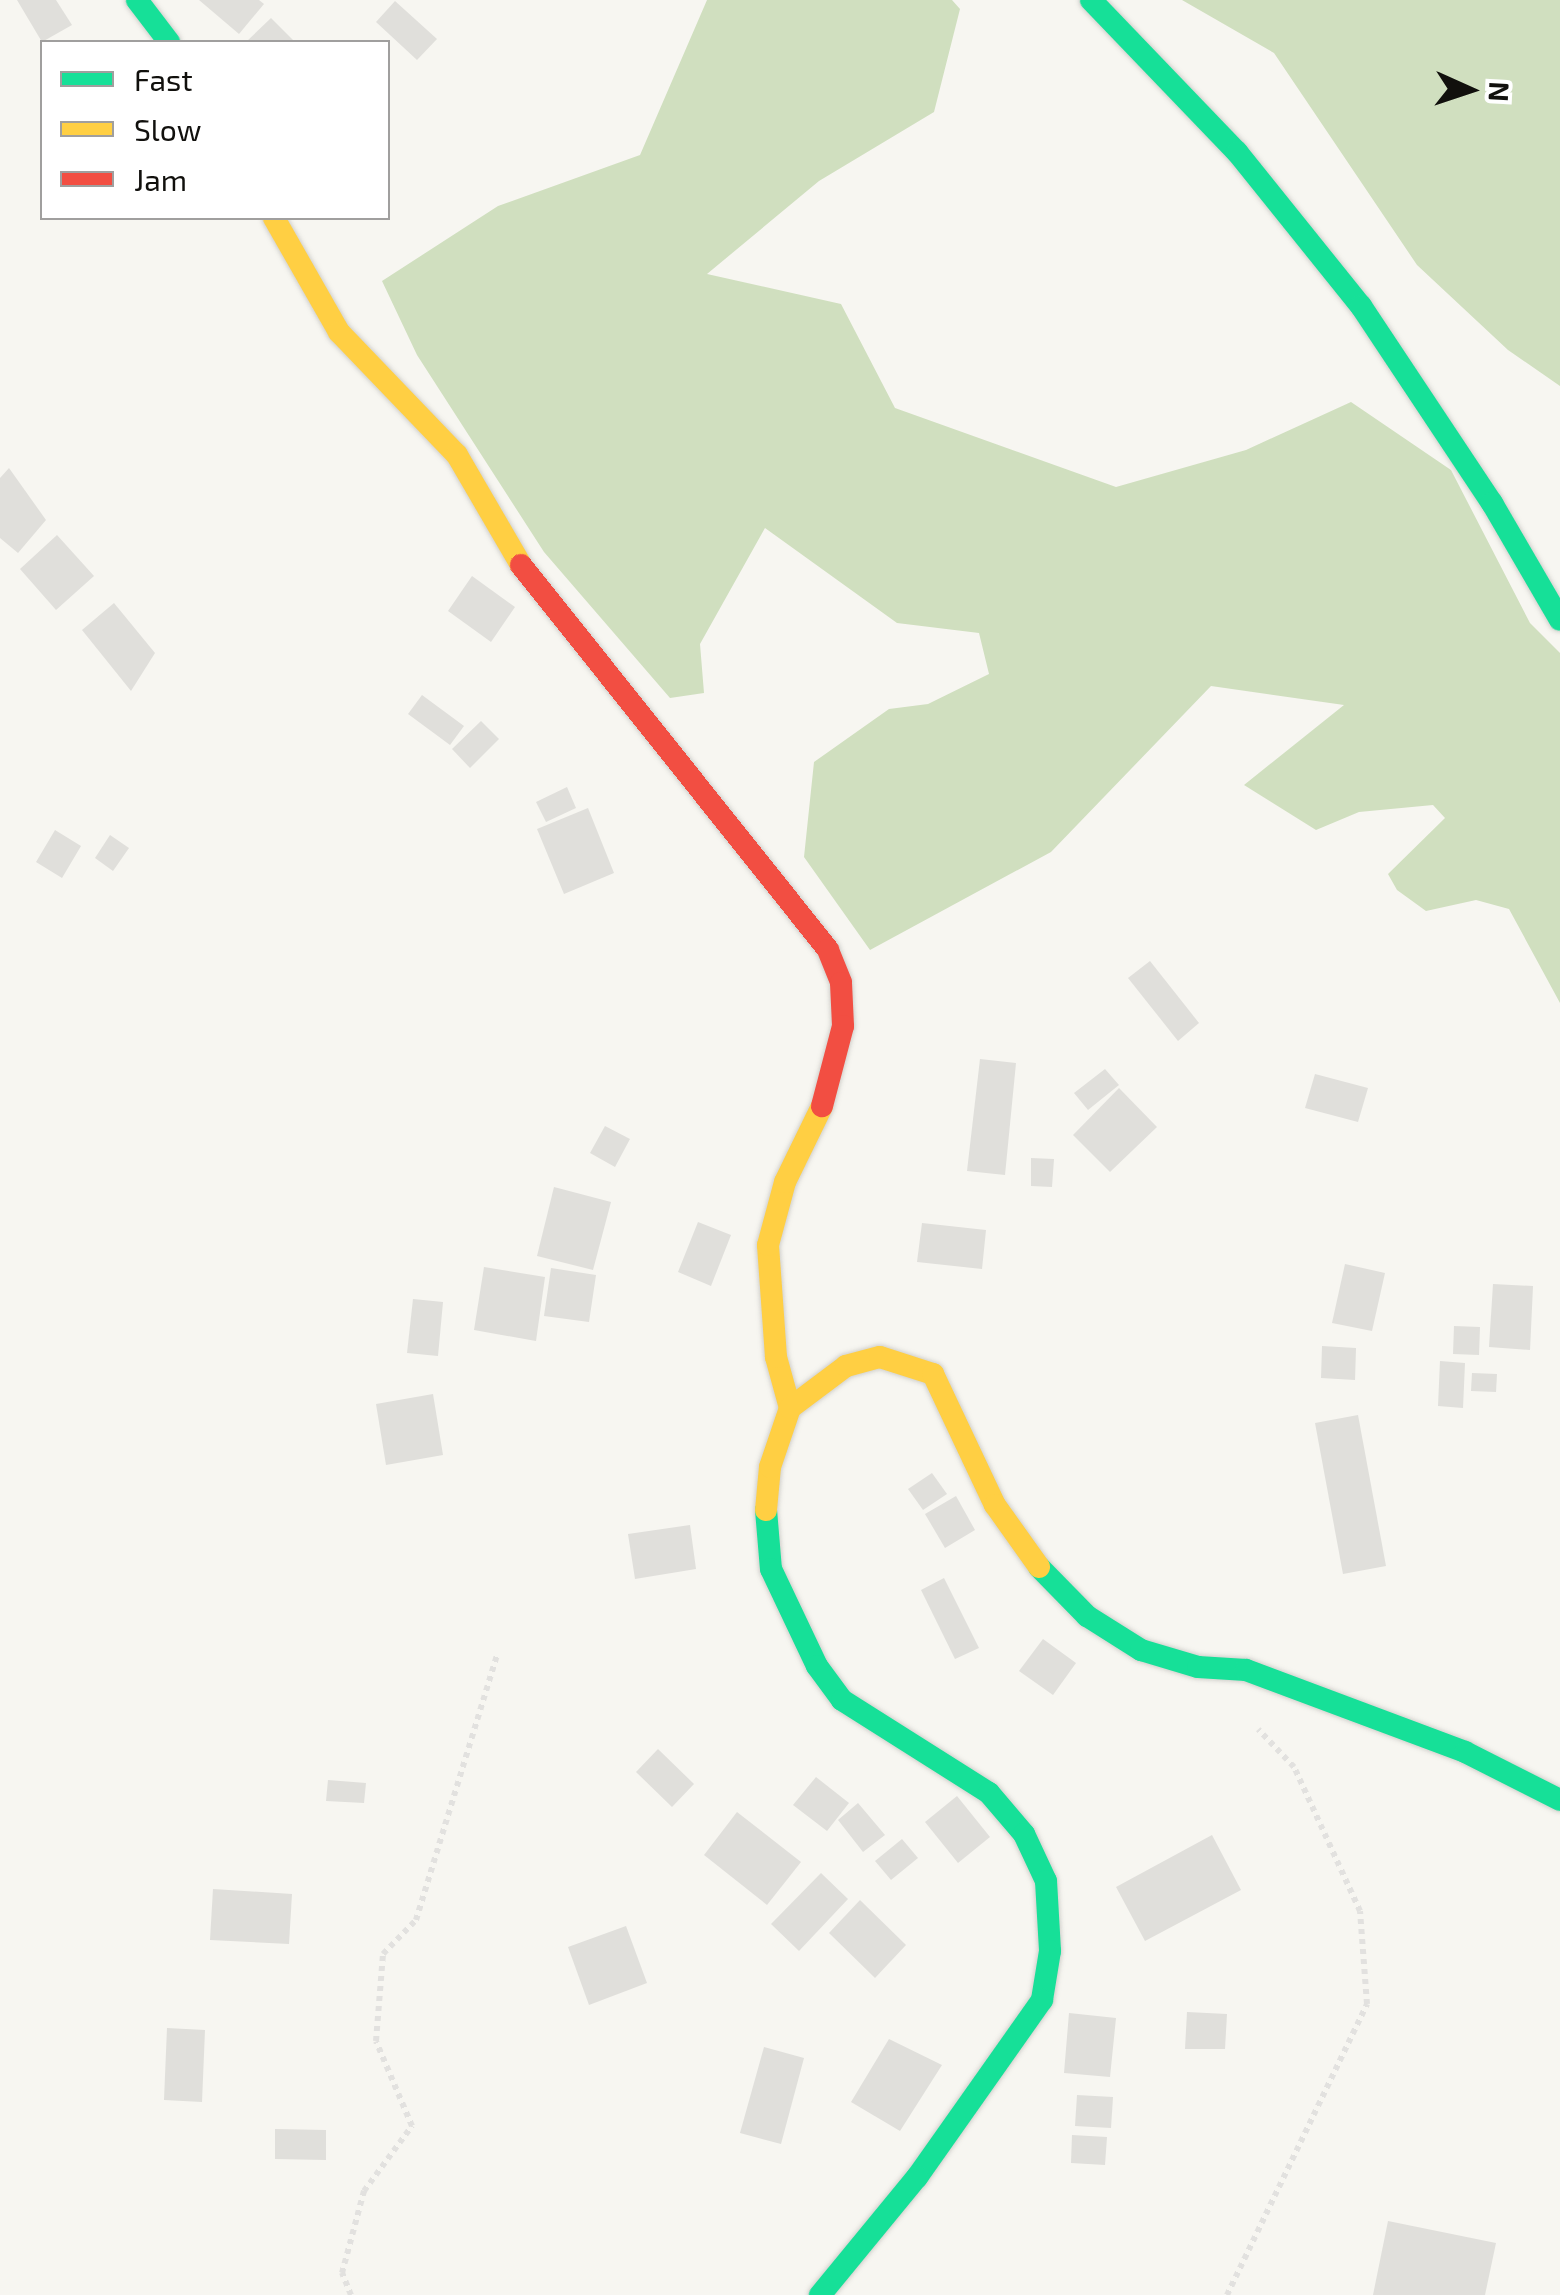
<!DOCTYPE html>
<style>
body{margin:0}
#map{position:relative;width:1560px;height:2295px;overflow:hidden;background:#f7f6f1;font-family:"Exo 2",sans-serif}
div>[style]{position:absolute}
.forest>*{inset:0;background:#d0dfbf}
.building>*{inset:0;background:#e0dfdb}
.path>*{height:6px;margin-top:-3px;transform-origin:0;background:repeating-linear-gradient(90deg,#e2e1df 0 5px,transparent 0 10px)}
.roads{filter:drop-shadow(0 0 2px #d2d1cd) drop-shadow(0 0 2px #d2d1cd)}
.fast>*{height:22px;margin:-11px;padding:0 11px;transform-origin:11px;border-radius:11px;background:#16e098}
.slow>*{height:22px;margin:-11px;padding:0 11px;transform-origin:11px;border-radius:11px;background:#ffcf43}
.jam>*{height:22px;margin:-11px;padding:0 11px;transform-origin:11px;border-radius:11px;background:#f24e42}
span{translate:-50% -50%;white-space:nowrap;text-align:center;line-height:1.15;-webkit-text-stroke:8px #fff;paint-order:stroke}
.legend{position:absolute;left:40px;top:40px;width:350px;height:180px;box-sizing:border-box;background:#fff;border:2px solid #a09f9e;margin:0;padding:12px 18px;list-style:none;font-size:30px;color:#11100d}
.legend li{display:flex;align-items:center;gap:20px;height:50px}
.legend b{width:50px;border:2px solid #a09f9e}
.north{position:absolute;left:1420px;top:40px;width:100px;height:100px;-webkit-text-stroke:8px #fff;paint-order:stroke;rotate:93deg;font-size:28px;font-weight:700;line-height:40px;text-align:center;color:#11100d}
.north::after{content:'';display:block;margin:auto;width:35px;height:45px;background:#11100d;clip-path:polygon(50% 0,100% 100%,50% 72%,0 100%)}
</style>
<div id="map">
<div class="forest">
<div style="clip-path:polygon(707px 0,952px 0,960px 9px,934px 112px,819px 181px,707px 274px,841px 304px,895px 408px,1116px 487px,1246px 450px,1351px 402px,1451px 470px,1530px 623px,1560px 653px,1560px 1003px,1509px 909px,1476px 900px,1426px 911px,1397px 890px,1388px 874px,1445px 818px,1433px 805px,1359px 812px,1316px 830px,1244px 785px,1344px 705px,1211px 686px,1051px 852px,870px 950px,804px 857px,814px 762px,889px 709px,928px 704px,989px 674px,979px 633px,897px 623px,765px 528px,700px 644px,704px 693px,670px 698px,544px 552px,417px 355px,382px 281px,498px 206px,640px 155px)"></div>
<div style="clip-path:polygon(1182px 0,1560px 0,1560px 386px,1508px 350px,1417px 265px,1274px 53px)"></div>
</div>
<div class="building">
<div style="clip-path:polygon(17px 0,56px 0,72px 25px,42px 42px)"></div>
<div style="clip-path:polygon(199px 0,259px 0,264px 4px,239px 34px)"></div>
<div style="clip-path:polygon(395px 1px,437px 39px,417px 60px,376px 22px)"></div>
<div style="clip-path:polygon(271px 18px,295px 42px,246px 42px)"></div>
<div style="clip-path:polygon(9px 468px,46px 520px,18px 553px,0 538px,0 478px)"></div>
<div style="clip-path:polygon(57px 535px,94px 576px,56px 610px,20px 569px)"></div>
<div style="clip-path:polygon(472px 576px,515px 607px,491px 642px,448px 611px)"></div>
<div style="clip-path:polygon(114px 603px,155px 653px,131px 691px,82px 630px)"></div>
<div style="clip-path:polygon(422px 695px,464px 726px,450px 745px,408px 714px)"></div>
<div style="clip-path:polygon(481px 721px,499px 739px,470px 768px,452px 749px)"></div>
<div style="clip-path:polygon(567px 787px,576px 808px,546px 822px,536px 802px)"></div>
<div style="clip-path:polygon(588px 808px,614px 873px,564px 894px,537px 829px)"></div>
<div style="clip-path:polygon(55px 830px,81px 846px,62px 878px,36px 862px)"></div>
<div style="clip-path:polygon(110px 835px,129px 848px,113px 871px,95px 858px)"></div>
<div style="clip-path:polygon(1150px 961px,1199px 1023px,1178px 1041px,1128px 978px)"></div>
<div style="clip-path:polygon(980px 1059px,1016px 1063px,1005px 1175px,967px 1171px)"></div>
<div style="clip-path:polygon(1105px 1069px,1119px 1085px,1088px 1110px,1074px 1093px)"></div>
<div style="clip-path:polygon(1315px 1074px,1368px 1088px,1358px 1122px,1305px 1108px)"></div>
<div style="clip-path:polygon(1119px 1088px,1157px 1127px,1110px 1172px,1073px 1135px)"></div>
<div style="clip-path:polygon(605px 1126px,630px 1139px,615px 1167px,590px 1153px)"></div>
<div style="clip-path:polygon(1031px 1158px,1054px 1159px,1052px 1187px,1031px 1186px)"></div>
<div style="clip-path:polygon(554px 1187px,611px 1202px,593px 1270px,537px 1256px)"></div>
<div style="clip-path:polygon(698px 1222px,731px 1235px,711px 1286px,678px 1272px)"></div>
<div style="clip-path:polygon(922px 1223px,986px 1230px,982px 1269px,917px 1262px)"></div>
<div style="clip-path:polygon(1345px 1264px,1385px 1273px,1372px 1331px,1332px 1323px)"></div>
<div style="clip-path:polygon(484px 1267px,545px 1277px,536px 1341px,474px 1330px)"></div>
<div style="clip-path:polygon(551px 1268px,596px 1275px,589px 1322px,544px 1316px)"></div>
<div style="clip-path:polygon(1493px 1284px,1533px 1286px,1530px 1350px,1489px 1347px)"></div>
<div style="clip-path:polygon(413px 1299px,443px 1302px,438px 1356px,407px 1353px)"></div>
<div style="clip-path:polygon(1454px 1326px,1480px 1327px,1479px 1355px,1453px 1354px)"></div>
<div style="clip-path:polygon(1322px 1346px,1356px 1348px,1355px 1380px,1321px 1378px)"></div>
<div style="clip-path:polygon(1440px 1361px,1465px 1363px,1463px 1408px,1438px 1406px)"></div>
<div style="clip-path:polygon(1472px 1373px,1497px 1374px,1496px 1392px,1471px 1391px)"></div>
<div style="clip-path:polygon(433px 1394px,443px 1455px,386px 1465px,376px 1404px)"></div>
<div style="clip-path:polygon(1358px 1415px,1386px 1566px,1343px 1574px,1315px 1423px)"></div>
<div style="clip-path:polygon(932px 1473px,947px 1494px,923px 1510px,908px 1489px)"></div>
<div style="clip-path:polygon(956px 1496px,975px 1530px,945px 1548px,925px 1514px)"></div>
<div style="clip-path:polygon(690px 1525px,696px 1569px,635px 1579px,628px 1534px)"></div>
<div style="clip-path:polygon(944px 1578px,979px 1648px,955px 1659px,921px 1590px)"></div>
<div style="clip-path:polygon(1043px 1639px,1076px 1663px,1053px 1695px,1019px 1671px)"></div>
<div style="clip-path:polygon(658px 1749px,694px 1784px,672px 1807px,636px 1772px)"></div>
<div style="clip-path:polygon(816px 1777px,849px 1803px,827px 1831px,793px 1805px)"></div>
<div style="clip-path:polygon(328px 1780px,366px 1783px,364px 1803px,326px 1801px)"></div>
<div style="clip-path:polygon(957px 1796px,990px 1837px,958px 1863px,925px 1822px)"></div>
<div style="clip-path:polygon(858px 1803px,885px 1835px,863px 1852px,838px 1820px)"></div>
<div style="clip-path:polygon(737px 1812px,801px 1862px,767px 1905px,704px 1855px)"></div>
<div style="clip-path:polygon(1212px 1835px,1241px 1890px,1145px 1941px,1116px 1887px)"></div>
<div style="clip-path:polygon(902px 1839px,918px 1858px,891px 1880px,875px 1861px)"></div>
<div style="clip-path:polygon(821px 1873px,848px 1899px,799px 1951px,771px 1924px)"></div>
<div style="clip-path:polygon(213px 1889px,292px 1894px,289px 1944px,210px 1940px)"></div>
<div style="clip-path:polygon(860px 1900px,906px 1945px,875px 1978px,829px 1933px)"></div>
<div style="clip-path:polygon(626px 1926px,647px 1983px,589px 2005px,568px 1947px)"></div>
<div style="clip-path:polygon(1187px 2012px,1227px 2014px,1225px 2049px,1185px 2049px)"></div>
<div style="clip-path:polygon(1069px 2013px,1116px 2018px,1110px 2077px,1064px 2073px)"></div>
<div style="clip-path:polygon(167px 2028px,205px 2030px,202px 2102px,164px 2100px)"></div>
<div style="clip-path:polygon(889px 2039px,942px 2065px,900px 2131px,851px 2102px)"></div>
<div style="clip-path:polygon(764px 2047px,804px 2058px,781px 2144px,740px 2133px)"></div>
<div style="clip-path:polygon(1077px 2095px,1113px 2097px,1111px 2128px,1075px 2126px)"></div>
<div style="clip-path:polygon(275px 2129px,326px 2130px,326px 2160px,275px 2159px)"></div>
<div style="clip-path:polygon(1072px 2135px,1107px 2137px,1105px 2165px,1071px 2163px)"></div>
<div style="clip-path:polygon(1388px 2221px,1496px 2243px,1485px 2295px,1373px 2295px)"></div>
</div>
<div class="path">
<div style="left:351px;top:2295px;width:24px;rotate:-112deg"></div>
<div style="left:342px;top:2273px;width:85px;rotate:-75deg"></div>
<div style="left:364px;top:2191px;width:81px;rotate:-53.6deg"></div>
<div style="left:412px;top:2126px;width:92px;rotate:-113deg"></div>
<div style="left:376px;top:2041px;width:87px;rotate:-85.4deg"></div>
<div style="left:383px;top:1954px;width:47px;rotate:-45.9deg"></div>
<div style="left:416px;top:1920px;width:277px;rotate:-73deg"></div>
<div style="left:1227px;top:2295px;width:323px;rotate:-64.3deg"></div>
<div style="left:1367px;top:2004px;width:93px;rotate:-94.3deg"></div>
<div style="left:1360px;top:1911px;width:158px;rotate:-114.6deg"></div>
<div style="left:1294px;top:1767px;width:52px;rotate:-133.5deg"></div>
</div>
<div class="roads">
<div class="fast">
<div style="left:137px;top:0;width:53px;rotate:52.7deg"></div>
<div style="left:1091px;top:0;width:211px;rotate:46.2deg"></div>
<div style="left:1237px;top:152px;width:198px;rotate:51.2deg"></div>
<div style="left:1361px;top:306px;width:237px;rotate:56.4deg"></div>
<div style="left:1492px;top:503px;width:135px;rotate:59.8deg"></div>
<div style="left:766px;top:1510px;width:59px;rotate:85.2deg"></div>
<div style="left:771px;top:1569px;width:107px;rotate:64.6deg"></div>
<div style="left:817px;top:1666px;width:42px;rotate:53.7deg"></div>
<div style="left:842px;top:1700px;width:174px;rotate:32.3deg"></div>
<div style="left:989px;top:1793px;width:54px;rotate:49.5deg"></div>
<div style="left:1024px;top:1834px;width:52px;rotate:64.9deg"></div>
<div style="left:1046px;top:1881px;width:70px;rotate:86.7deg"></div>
<div style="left:1050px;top:1951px;width:50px;rotate:99.3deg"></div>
<div style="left:1042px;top:2000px;width:217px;rotate:125.2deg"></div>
<div style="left:917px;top:2177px;width:153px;rotate:129.4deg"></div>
<div style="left:1039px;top:1567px;width:69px;rotate:45.6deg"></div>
<div style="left:1087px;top:1616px;width:64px;rotate:32.2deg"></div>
<div style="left:1141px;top:1650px;width:59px;rotate:16.6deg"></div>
<div style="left:1198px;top:1667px;width:48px;rotate:3.6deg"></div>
<div style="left:1246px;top:1670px;width:234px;rotate:20.5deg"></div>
<div style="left:1465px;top:1752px;width:106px;rotate:26.8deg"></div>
</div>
<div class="slow">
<div style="left:274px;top:218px;width:131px;rotate:60.3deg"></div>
<div style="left:339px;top:332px;width:170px;rotate:46.2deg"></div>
<div style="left:457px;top:455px;width:127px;rotate:59.8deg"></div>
<div style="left:790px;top:1408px;width:53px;rotate:-105.4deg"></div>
<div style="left:776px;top:1357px;width:112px;rotate:-94.1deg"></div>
<div style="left:768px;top:1245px;width:65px;rotate:-74.9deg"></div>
<div style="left:785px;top:1182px;width:85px;rotate:-64deg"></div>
<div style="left:766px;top:1510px;width:43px;rotate:-84.7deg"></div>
<div style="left:770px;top:1467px;width:62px;rotate:-71.3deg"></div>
<div style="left:790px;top:1408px;width:70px;rotate:-36.9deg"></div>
<div style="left:846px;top:1366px;width:35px;rotate:-15deg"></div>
<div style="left:880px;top:1357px;width:56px;rotate:17.8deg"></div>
<div style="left:933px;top:1374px;width:145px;rotate:64.7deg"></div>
<div style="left:995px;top:1505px;width:76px;rotate:54.6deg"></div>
</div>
<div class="jam">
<div style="left:521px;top:565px;width:492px;rotate:51.4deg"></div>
<div style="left:828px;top:950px;width:35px;rotate:68deg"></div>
<div style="left:841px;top:983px;width:43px;rotate:87.3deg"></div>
<div style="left:843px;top:1026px;width:83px;rotate:104.7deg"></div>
</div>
</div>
<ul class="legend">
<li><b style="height:12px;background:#16e098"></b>Fast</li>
<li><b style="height:12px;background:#ffcf43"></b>Slow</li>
<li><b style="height:12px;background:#f24e42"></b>Jam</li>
</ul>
<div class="north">N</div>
</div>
